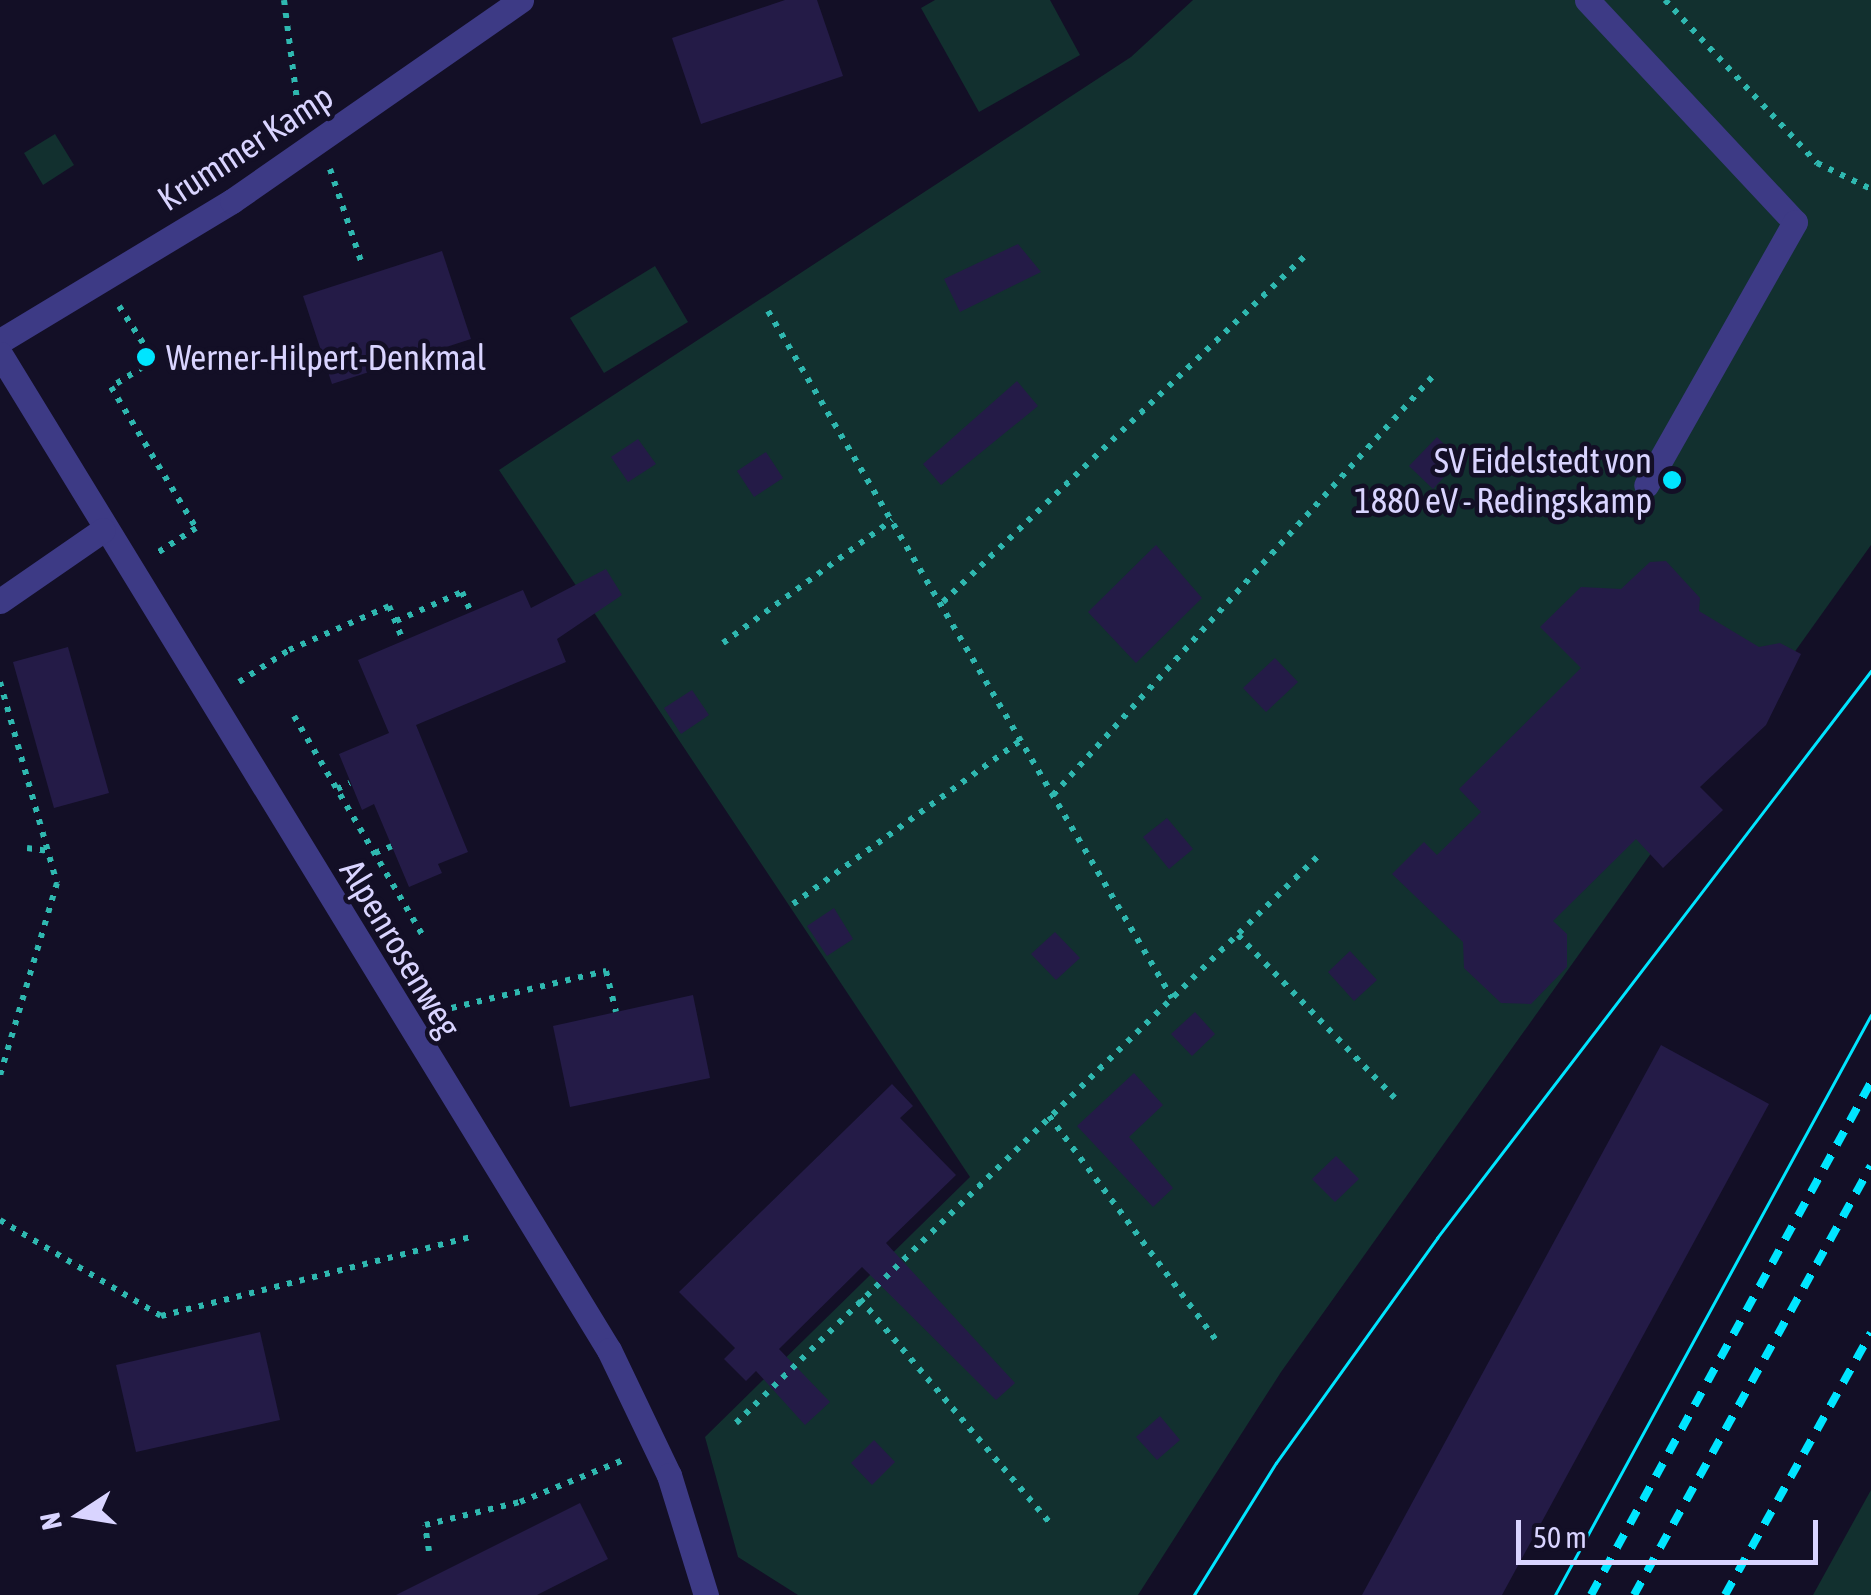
<!DOCTYPE html>
<style>
body{margin:0}
#map{position:relative;width:1871px;height:1595px;overflow:hidden;background:#130f26;font-family:"Asap Condensed",sans-serif}
div>[style]{position:absolute}
.green>*{inset:0;background:#12302f}
.building>*{inset:0;background:#241b47}
.path>*{height:6px;margin-top:-3px;transform-origin:0;background:repeating-linear-gradient(90deg,#2fb8b0 0 5px,transparent 0 13px)}
.minor>*{height:25px;margin:-12.5px;padding:0 12.5px;transform-origin:12.5px;border-radius:12.5px;background:#3d3a85}
.tram>*{height:2.5px;margin:-1.25px;padding:0 1.25px;transform-origin:1.25px;border-radius:1.25px;background:#00e5ff}
.rail>*{height:8px;margin-top:-4px;transform-origin:0;background:repeating-linear-gradient(90deg,#00e5ff 0 15px,transparent 0 27px)}
.dots>*{width:28px;height:28px;translate:-50% -50%;box-sizing:border-box;border:5px solid #130f26;border-radius:50%}
span{translate:-50% -50%;white-space:nowrap;text-align:center;line-height:1.15;-webkit-text-stroke:9px #130f26;paint-order:stroke}
.street-label{font-size:35px;color:#d9d4ff}
.poi-label{font-size:35px;color:#d9d4ff}
.left{translate:0 -50%;text-align:left}
.right{translate:-100% -50%;text-align:right}
.north{position:absolute;left:30px;top:1465px;width:100px;height:100px;-webkit-text-stroke:8px #130f26;paint-order:stroke;rotate:258deg;font-size:28px;font-weight:700;line-height:40px;text-align:center;color:#d9d4ff}
.north::after{content:'';display:block;margin:auto;width:35px;height:45px;background:#d9d4ff;clip-path:polygon(50% 0,100% 100%,50% 72%,0 100%)}
.scale{position:absolute;left:1516px;top:1520px;width:302px;height:45px;box-sizing:border-box;border:5px solid #d9d4ff;border-top:0;padding-left:12px;font-size:30px;line-height:35px;white-space:nowrap;color:#d9d4ff;-webkit-text-stroke:8px #130f26;paint-order:stroke}
</style>
<div id="map">
<div class="green">
<div style="clip-path:polygon(935px 0,1050px 0,1080px 55px,979px 112px,921px 8px)"></div>
<div style="clip-path:polygon(1193px 0,1871px 0,1871px 545px,1281px 1372px,1138px 1595px,798px 1595px,738px 1557px,705px 1437px,970px 1177px,499px 470px,1131px 57px)"></div>
<div style="clip-path:polygon(55px 134px,74px 165px,43px 185px,24px 153px)"></div>
<div style="clip-path:polygon(655px 266px,688px 322px,604px 373px,570px 318px)"></div>
<div style="clip-path:polygon(1871px 1490px,1871px 1595px,1813px 1595px)"></div>
</div>
<div class="building">
<div style="clip-path:polygon(785px 0,817px 0,843px 76px,701px 124px,672px 38px)"></div>
<div style="clip-path:polygon(1018px 244px,1041px 272px,960px 312px,944px 279px)"></div>
<div style="clip-path:polygon(442px 251px,471px 339px,332px 384px,303px 296px)"></div>
<div style="clip-path:polygon(1017px 381px,1038px 406px,941px 485px,923px 464px)"></div>
<div style="clip-path:polygon(1437px 437px,1460px 460px,1433px 489px,1409px 466px)"></div>
<div style="clip-path:polygon(638px 439px,656px 464px,628px 482px,611px 457px)"></div>
<div style="clip-path:polygon(766px 452px,783px 478px,754px 497px,737px 471px)"></div>
<div style="clip-path:polygon(1156px 545px,1202px 598px,1136px 663px,1088px 612px)"></div>
<div style="clip-path:polygon(1666px 561px,1700px 598px,1699px 611px,1759px 647px,1780px 643px,1801px 654px,1766px 725px,1700px 787px,1723px 810px,1663px 868px,1636px 839px,1553px 921px,1567px 934px,1567px 967px,1531px 1004px,1501px 1003px,1464px 968px,1463px 942px,1392px 874px,1424px 842px,1437px 855px,1481px 812px,1459px 789px,1581px 668px,1540px 627px,1581px 587px,1621px 589px,1650px 562px)"></div>
<div style="clip-path:polygon(606px 569px,622px 595px,557px 639px,566px 662px,416px 725px,468px 852px,438px 864px,442px 873px,409px 887px,374px 804px,362px 810px,339px 754px,389px 733px,358px 660px,523px 590px,531px 608px)"></div>
<div style="clip-path:polygon(68px 647px,109px 793px,54px 808px,13px 662px)"></div>
<div style="clip-path:polygon(1275px 658px,1298px 682px,1266px 712px,1243px 688px)"></div>
<div style="clip-path:polygon(692px 690px,709px 715px,681px 734px,664px 708px)"></div>
<div style="clip-path:polygon(1167px 818px,1193px 849px,1169px 869px,1143px 837px)"></div>
<div style="clip-path:polygon(834px 908px,853px 939px,827px 956px,807px 926px)"></div>
<div style="clip-path:polygon(1055px 932px,1080px 958px,1056px 980px,1031px 954px)"></div>
<div style="clip-path:polygon(1350px 951px,1377px 980px,1354px 1001px,1328px 972px)"></div>
<div style="clip-path:polygon(693px 995px,710px 1078px,570px 1107px,553px 1026px)"></div>
<div style="clip-path:polygon(1195px 1012px,1215px 1034px,1192px 1056px,1171px 1034px)"></div>
<div style="clip-path:polygon(1661px 1045px,1769px 1104px,1502px 1595px,1362px 1595px)"></div>
<div style="clip-path:polygon(1134px 1073px,1163px 1105px,1129px 1137px,1173px 1188px,1153px 1207px,1077px 1126px)"></div>
<div style="clip-path:polygon(892px 1084px,913px 1106px,900px 1118px,956px 1175px,886px 1243px,1015px 1383px,996px 1400px,862px 1267px,779px 1349px,830px 1402px,805px 1425px,756px 1371px,746px 1381px,724px 1359px,735px 1348px,679px 1292px)"></div>
<div style="clip-path:polygon(1336px 1156px,1359px 1179px,1335px 1202px,1312px 1179px)"></div>
<div style="clip-path:polygon(260px 1332px,280px 1420px,136px 1452px,116px 1365px)"></div>
<div style="clip-path:polygon(1160px 1416px,1180px 1440px,1157px 1460px,1136px 1437px)"></div>
<div style="clip-path:polygon(874px 1440px,895px 1462px,872px 1485px,851px 1463px)"></div>
<div style="clip-path:polygon(580px 1503px,608px 1559px,537px 1595px,396px 1595px)"></div>
</div>
<div class="path">
<div style="left:284px;top:0;width:116px;rotate:82.6deg"></div>
<div style="left:1665px;top:0;width:223px;rotate:47deg"></div>
<div style="left:1817px;top:163px;width:60px;rotate:25.7deg"></div>
<div style="left:330px;top:169px;width:103px;rotate:71.4deg"></div>
<div style="left:119px;top:306px;width:64px;rotate:57.1deg"></div>
<div style="left:154px;top:360px;width:51px;rotate:147.9deg"></div>
<div style="left:111px;top:387px;width:165px;rotate:58.9deg"></div>
<div style="left:196px;top:528px;width:46px;rotate:147.3deg"></div>
<div style="left:768px;top:311px;width:797px;rotate:59.54deg"></div>
<div style="left:943px;top:602px;width:505px;rotate:-43.72deg"></div>
<div style="left:396px;top:621px;width:72px;rotate:-23.7deg"></div>
<div style="left:462px;top:592px;width:22px;rotate:66deg"></div>
<div style="left:723px;top:643px;width:209px;rotate:-36deg"></div>
<div style="left:0;top:682px;width:209px;rotate:74.2deg"></div>
<div style="left:57px;top:883px;width:201px;rotate:106.5deg"></div>
<div style="left:239px;top:682px;width:59px;rotate:-32.6deg"></div>
<div style="left:289px;top:650px;width:109px;rotate:-23.7deg"></div>
<div style="left:389px;top:606px;width:38px;rotate:68deg"></div>
<div style="left:294px;top:716px;width:253px;rotate:59.6deg"></div>
<div style="left:337px;top:789px;width:14px;rotate:-25deg"></div>
<div style="left:1053px;top:795px;width:567px;rotate:-47.79deg"></div>
<div style="left:27px;top:848px;width:22px;rotate:8deg"></div>
<div style="left:375px;top:853px;width:18px;rotate:-22deg"></div>
<div style="left:793px;top:904px;width:279px;rotate:-35.7deg"></div>
<div style="left:1238px;top:935px;width:226px;rotate:46.1deg"></div>
<div style="left:439px;top:1011px;width:172px;rotate:-13.5deg"></div>
<div style="left:606px;top:971px;width:42px;rotate:76.3deg"></div>
<div style="left:1049px;top:1116px;width:281px;rotate:53.3deg"></div>
<div style="left:0;top:1220px;width:187px;rotate:30.8deg"></div>
<div style="left:161px;top:1316px;width:320px;rotate:-14.3deg"></div>
<div style="left:860px;top:1299px;width:297px;rotate:49.7deg"></div>
<div style="left:736px;top:1423px;width:815px;rotate:-44.25deg"></div>
<div style="left:429px;top:1551px;width:26px;rotate:-99deg"></div>
<div style="left:425px;top:1525px;width:98px;rotate:-13.6deg"></div>
<div style="left:520px;top:1502px;width:114px;rotate:-22.1deg"></div>
</div>
<div class="minor">
<div style="left:1587px;top:0;width:304px;rotate:46.9deg"></div>
<div style="left:1795px;top:222px;width:302px;rotate:119.5deg"></div>
<div style="left:0;top:341px;width:271px;rotate:-31.1deg"></div>
<div style="left:232px;top:201px;width:352px;rotate:-34.8deg"></div>
<div style="left:0;top:354px;width:1167px;rotate:58.56deg"></div>
<div style="left:609px;top:1350px;width:139px;rotate:64.4deg"></div>
<div style="left:669px;top:1475px;width:126px;rotate:72.9deg"></div>
<div style="left:0;top:601px;width:125px;rotate:-34.6deg"></div>
</div>
<div class="tram">
<div style="left:1194px;top:1595px;width:155px;rotate:-58.2deg"></div>
<div style="left:1276px;top:1463px;width:277px;rotate:-54.4deg"></div>
<div style="left:1437px;top:1238px;width:714px;rotate:-52.57deg"></div>
<div style="left:1555px;top:1595px;width:660px;rotate:-61.42deg"></div>
</div>
<div class="rail">
<div style="left:1591px;top:1595px;width:584px;rotate:-61.37deg"></div>
<div style="left:1634px;top:1595px;width:490px;rotate:-61.1deg"></div>
<div style="left:1725px;top:1595px;width:300px;rotate:-60.9deg"></div>
</div>
<div class="dots">
<div style="left:146px;top:357px;background:#00e5ff"></div>
<div style="left:1672px;top:480px;background:#00e5ff"></div>
</div>
<div class="street-label">
<span style="left:245px;top:147px;rotate:-33deg">Krummer Kamp</span>
<span style="left:401px;top:948px;rotate:59deg">Alpenrosenweg</span>
</div>
<div class="poi-label">
<span class="left" style="left:166px;top:357px">Werner-Hilpert-Denkmal</span>
<span class="right" style="left:1652px;top:480px">SV Eidelstedt von<br>1880 eV - Redingskamp</span>
</div>
<div class="north">N</div>
<div class="scale">50 m</div>
</div>
